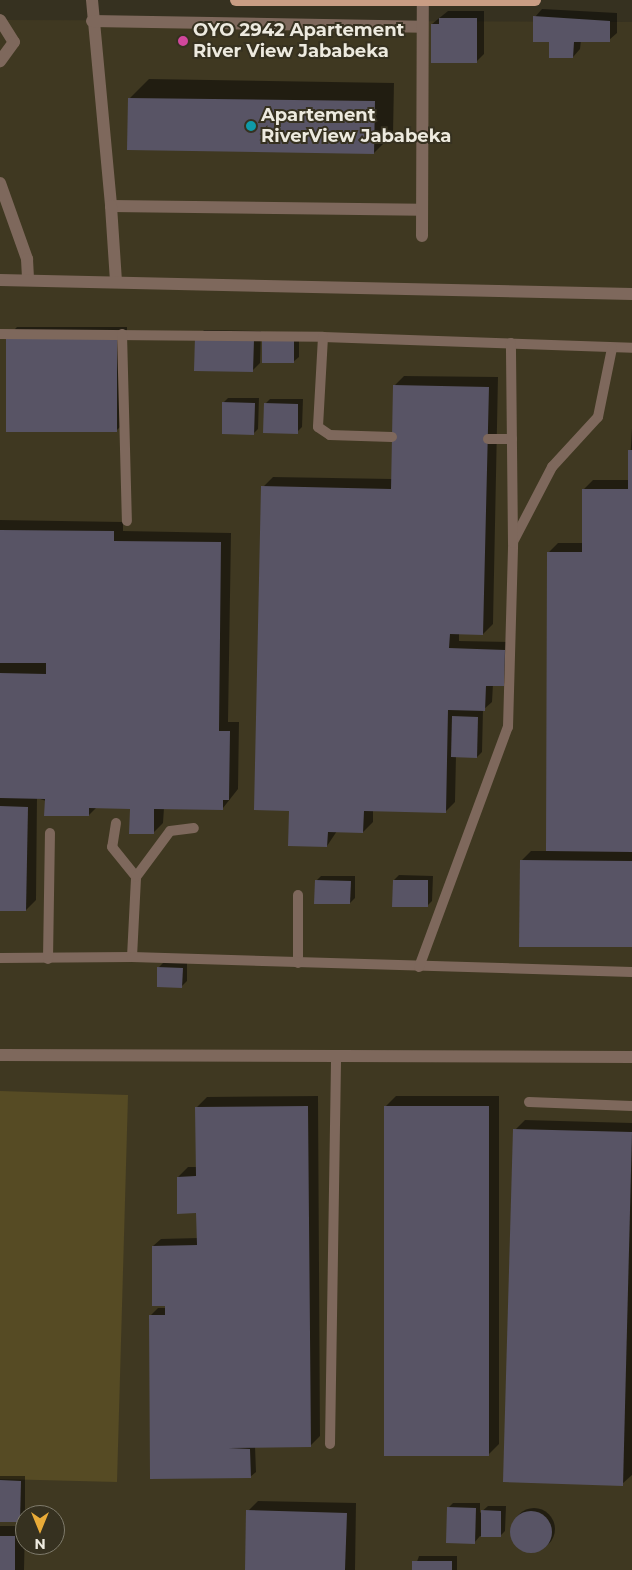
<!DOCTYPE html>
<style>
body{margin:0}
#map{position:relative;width:632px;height:1570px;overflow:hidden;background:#363120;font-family:Montserrat,sans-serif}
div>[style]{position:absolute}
.built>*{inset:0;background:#3f3821}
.green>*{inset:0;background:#564b24}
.shadow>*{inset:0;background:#0007}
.round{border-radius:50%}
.building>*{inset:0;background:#585465}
.lane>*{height:10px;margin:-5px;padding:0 5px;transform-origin:5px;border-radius:5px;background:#7e685c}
.street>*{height:12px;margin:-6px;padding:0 6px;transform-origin:6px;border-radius:6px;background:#7e685c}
.primary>*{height:12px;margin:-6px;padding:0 6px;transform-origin:6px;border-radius:6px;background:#c99d84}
.dots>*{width:14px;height:14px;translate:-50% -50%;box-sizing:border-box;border:2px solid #363120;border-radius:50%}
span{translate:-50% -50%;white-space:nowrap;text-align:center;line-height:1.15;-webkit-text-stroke:4px #363120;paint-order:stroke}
.poi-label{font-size:18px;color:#edeadf;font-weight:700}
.left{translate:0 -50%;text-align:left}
.north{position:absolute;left:15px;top:1505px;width:50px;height:50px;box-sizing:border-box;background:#363120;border:1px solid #7f7b6c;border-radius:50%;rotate:180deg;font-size:14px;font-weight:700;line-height:20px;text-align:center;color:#edeadf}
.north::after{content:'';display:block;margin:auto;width:18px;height:22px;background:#e9ab38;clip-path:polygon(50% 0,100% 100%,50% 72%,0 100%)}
</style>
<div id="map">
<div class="built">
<div style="clip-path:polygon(evenodd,0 20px,632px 22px,632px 1570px,0 1570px,0 20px,25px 1515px,55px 1515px,55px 1545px,25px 1545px,25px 1515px)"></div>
</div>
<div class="green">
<div style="clip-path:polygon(0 1091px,128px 1095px,117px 1482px,0 1479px)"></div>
</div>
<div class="shadow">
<div style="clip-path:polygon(542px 9px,617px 13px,617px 33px,609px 40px,581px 40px,580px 49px,573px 57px,550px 40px,535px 17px)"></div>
<div style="clip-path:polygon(448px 11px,484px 11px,484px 54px,476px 62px,432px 24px)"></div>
<div style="clip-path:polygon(149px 79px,394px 83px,393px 134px,374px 153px,129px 99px)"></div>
<div style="clip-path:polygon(17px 327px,127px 327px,127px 420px,117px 430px,7px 337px)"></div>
<div style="clip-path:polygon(204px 330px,261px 331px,260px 363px,252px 371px,196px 338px)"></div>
<div style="clip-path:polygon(299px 336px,299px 357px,293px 362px,263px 362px)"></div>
<div style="clip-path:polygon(404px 376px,498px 377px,493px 624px,483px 634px,459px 633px,459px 641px,512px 642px,511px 677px,503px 685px,493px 684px,492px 702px,483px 710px,482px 752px,477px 757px,456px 756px,455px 802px,445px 812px,373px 810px,373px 822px,363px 832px,337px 831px,327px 846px,290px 809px,263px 487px,273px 477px,392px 479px,394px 386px)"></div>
<div style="clip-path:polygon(228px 398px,259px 398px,258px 429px,253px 434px,223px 403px)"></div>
<div style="clip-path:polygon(270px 399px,303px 399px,302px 427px,297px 432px,265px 404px)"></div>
<div style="clip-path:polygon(632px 428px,632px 946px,521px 861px,531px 851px,547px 851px,548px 553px,558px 543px,583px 543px,583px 490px,593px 480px,629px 480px)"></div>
<div style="clip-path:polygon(0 520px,123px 522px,123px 531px,231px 533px,228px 722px,239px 722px,238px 789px,223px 808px,164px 808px,163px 823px,153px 833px,131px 807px,97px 807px,89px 815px,37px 798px,36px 900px,26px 910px,0 910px)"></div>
<div style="clip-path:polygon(399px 875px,433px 876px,432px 901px,427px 906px,394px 880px)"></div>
<div style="clip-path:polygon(321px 876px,355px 876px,355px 898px,350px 903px,316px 881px)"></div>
<div style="clip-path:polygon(163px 963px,187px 963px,187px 981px,182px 986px,158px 968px)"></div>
<div style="clip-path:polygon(318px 1096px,320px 1436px,310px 1446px,255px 1446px,256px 1472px,250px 1477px,151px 1477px,150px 1316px,158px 1308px,166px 1308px,153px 1246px,161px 1239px,198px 1238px,198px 1212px,178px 1177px,188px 1167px,197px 1167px,197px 1107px,207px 1097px)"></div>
<div style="clip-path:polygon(396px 1096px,499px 1096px,499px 1444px,489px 1454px,386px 1106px)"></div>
<div style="clip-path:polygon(525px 1120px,632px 1123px,632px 1475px,622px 1484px,515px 1130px)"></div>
<div style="clip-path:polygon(0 1476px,25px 1476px,25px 1516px,20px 1521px,0 1521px)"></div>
<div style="clip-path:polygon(258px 1501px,356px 1503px,355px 1570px,246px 1570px,248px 1511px)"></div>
<div style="clip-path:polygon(453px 1503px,480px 1503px,480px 1513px,488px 1506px,506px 1506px,505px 1531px,500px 1536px,480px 1536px,474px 1543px,448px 1508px)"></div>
<div class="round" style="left:513px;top:1508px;width:42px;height:42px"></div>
<div style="clip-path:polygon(0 1526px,25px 1526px,24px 1570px,0 1570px)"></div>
<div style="clip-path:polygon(419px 1556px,457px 1556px,457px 1570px,414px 1570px)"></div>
</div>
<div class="building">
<div style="clip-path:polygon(533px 16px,610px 21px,610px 42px,574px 42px,573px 58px,549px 58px,549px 42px,533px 42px)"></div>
<div style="clip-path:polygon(439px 18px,477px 18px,477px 63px,431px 63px,431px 24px,439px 24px)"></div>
<div style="clip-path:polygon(128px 98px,375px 101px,374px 154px,127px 150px)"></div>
<div style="clip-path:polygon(6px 337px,117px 337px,117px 432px,6px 432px)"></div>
<div style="clip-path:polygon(195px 337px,254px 339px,253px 372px,194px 371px)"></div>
<div style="clip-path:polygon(262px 340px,294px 341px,294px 363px,262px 363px)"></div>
<div style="clip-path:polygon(393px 385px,489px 387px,483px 635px,450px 634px,449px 648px,505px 650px,504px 686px,486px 686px,485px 711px,448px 710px,446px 813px,364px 811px,363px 833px,328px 832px,327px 847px,288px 846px,289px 811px,254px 810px,261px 486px,391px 489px)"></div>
<div style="clip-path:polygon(222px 402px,255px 403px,254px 435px,222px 434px)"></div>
<div style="clip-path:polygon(264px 403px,298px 404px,298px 434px,263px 433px)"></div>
<div style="clip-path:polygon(628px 450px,632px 450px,632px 852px,546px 851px,547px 552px,582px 552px,582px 489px,628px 489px)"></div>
<div style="clip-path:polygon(0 530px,114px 531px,114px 541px,221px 542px,219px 731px,230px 731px,229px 800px,223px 800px,223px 810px,154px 809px,154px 834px,129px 834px,130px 809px,89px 808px,89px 816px,44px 816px,45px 799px,0 798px,0 673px,46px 674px,46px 663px,0 663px)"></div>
<div style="clip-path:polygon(452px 716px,478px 717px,477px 758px,451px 757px)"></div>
<div style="clip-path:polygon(0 806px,28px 807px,26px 911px,0 911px)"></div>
<div style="clip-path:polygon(520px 860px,632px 861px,632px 947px,519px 947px)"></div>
<div style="clip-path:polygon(315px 880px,351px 881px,350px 904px,314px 904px)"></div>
<div style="clip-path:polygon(393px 880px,428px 880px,428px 907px,392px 907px)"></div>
<div style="clip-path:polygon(157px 967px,183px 968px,182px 988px,157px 987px)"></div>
<div style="clip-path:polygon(308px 1106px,311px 1447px,228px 1448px,250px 1449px,251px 1478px,150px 1479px,149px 1315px,165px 1315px,165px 1306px,152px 1306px,152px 1246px,197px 1245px,196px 1213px,177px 1214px,177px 1177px,196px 1176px,195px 1107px)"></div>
<div style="clip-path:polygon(384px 1106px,489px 1106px,489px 1456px,384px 1456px)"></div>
<div style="clip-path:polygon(513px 1129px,632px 1132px,623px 1486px,503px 1482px)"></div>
<div style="clip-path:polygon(0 1480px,21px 1481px,20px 1522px,0 1522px)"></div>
<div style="clip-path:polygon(447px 1507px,476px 1508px,475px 1544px,446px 1543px)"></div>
<div style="clip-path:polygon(246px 1510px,347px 1513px,345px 1570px,245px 1570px)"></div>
<div style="clip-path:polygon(481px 1510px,501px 1511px,501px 1537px,481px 1537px)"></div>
<div class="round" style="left:510px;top:1511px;width:42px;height:42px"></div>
<div style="clip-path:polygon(0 1536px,15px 1536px,15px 1570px,0 1570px)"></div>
<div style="clip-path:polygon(412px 1561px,452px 1561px,452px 1570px,412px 1570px)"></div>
</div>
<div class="lane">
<div style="left:0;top:334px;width:323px;rotate:0.5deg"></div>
<div style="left:323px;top:337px;width:309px;rotate:2deg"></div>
<div style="left:122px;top:334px;width:187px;rotate:88.5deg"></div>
<div style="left:323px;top:337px;width:90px;rotate:93.2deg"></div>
<div style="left:318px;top:427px;width:14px;rotate:34deg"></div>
<div style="left:330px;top:435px;width:62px;rotate:1.8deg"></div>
<div style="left:488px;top:439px;width:24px"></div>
<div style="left:513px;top:542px;width:85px;rotate:-62.5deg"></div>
<div style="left:552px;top:467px;width:68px;rotate:-47.4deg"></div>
<div style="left:598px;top:417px;width:70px;rotate:-78.5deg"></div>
<div style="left:116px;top:823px;width:24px;rotate:99deg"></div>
<div style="left:112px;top:847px;width:38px;rotate:51deg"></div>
<div style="left:298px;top:895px;width:68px;rotate:90deg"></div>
<div style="left:132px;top:957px;width:80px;rotate:-87.1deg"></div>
<div style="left:136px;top:877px;width:57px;rotate:-53.5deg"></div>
<div style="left:170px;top:831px;width:24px;rotate:-7deg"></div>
<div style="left:0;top:958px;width:132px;rotate:-0.4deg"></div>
<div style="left:132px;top:957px;width:500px;rotate:1.72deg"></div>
<div style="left:48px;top:959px;width:126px;rotate:-89.1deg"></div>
<div style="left:419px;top:967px;width:256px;rotate:-69.7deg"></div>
<div style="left:508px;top:727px;width:184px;rotate:-88.4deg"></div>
<div style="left:513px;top:543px;width:200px;rotate:-90.6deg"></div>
<div style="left:529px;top:1102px;width:103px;rotate:2.2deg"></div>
<div style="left:330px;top:1444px;width:386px;rotate:-89.1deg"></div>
</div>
<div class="street">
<div style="left:92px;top:0;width:207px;rotate:84.7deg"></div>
<div style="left:111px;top:206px;width:310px;rotate:0.7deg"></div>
<div style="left:0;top:20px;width:26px;rotate:58deg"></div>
<div style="left:14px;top:42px;width:24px;rotate:126deg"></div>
<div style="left:92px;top:21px;width:330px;rotate:1deg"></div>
<div style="left:0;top:183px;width:81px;rotate:70.4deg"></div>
<div style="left:27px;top:259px;width:21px;rotate:87deg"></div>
<div style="left:111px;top:206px;width:76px;rotate:86.2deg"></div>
<div style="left:422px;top:236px;width:236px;rotate:-89.8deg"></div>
<div style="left:0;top:280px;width:632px;rotate:1.27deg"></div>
<div style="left:0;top:1055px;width:632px;rotate:0.18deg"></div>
</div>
<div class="primary">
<div style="left:236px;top:0;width:299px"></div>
</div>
<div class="dots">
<div style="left:183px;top:41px;background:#d1479c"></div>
<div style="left:251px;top:126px;background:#0f9aa8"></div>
</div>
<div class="poi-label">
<span class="left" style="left:193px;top:41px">OYO 2942 Apartement<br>River View Jababeka</span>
<span class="left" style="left:261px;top:126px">Apartement<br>RiverView Jababeka</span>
</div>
<div class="north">N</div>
</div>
